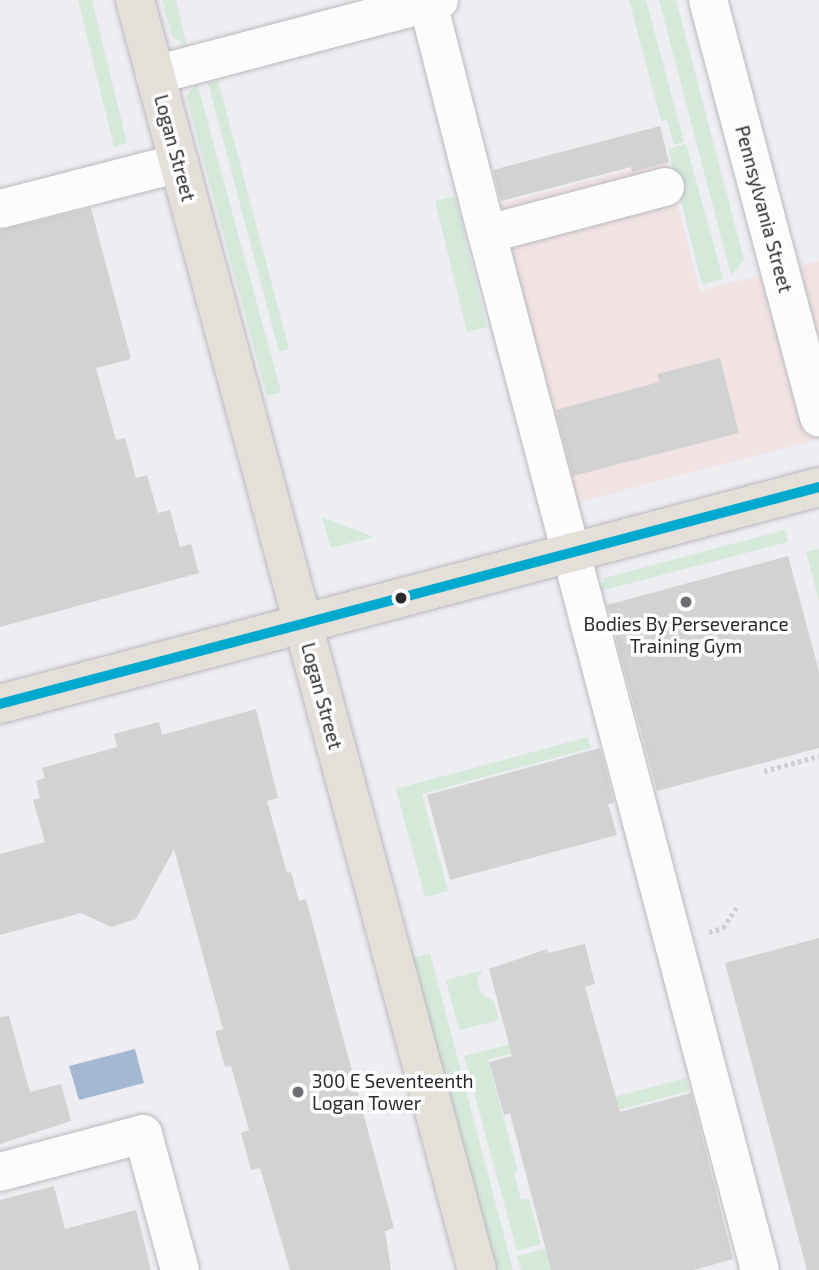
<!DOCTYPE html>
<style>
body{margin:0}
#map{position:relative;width:819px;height:1270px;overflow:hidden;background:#ededf2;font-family:"Exo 2",sans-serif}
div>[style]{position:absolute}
.commercial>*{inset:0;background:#f1e3e3}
.green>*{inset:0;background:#d5e9db}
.water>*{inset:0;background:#a4b8d1}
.building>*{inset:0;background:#d3d2d2}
.path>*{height:4.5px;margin-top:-2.25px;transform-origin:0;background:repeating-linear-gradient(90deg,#ceced0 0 3.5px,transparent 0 7px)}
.roads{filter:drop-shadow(0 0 2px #bab9be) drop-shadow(0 0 2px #bab9be)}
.minor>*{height:38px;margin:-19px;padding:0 19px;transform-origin:19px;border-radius:19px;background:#fcfcfd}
.major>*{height:38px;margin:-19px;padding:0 19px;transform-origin:19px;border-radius:19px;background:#e4dfd9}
.bus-1>*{height:10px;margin:-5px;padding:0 5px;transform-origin:5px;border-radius:5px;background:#00a9ce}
.dots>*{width:19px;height:19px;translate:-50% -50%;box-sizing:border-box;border:4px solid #fff;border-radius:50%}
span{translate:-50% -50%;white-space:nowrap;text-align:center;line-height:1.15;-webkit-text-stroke:7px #fff;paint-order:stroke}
.street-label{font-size:19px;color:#2a2a2e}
.poi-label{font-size:19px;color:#2a2a2e}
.left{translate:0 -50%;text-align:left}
</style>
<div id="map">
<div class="commercial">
<div style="clip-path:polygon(666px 160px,700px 291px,819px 261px,819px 439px,544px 511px,466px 213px)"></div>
</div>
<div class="green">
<div style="clip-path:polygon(78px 0,92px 0,127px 143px,114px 147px)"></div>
<div style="clip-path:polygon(162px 0,176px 0,187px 45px,172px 37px)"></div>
<div style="clip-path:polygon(629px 0,646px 0,684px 142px,674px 145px,667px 120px,661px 121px)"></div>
<div style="clip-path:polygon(659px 0,676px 0,744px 260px,731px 275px)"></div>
<div style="clip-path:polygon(218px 80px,289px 349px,279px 352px,208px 83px)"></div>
<div style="clip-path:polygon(197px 83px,281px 392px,267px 396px,186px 96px)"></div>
<div style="clip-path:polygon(686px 144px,723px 279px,702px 285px,668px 149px)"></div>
<div style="clip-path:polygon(455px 196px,487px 327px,467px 332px,435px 201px)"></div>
<div style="clip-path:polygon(322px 517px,374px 537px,331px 548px)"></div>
<div style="clip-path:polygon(785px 530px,788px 542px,600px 591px,604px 578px)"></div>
<div style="clip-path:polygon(819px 549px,819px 601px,806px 552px)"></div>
<div style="clip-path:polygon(588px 737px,591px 748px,422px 794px,448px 891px,425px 897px,396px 789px)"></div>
<div style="clip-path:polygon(430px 953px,513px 1270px,495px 1270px,413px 958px)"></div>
<div style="clip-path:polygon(483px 970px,477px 978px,481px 993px,494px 1001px,499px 1020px,459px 1030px,446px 980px)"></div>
<div style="clip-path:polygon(538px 1037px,540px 1046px,488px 1060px,518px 1171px,514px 1173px,521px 1200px,529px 1198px,541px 1244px,517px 1251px,464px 1056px)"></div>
<div style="clip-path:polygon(686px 1078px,689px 1091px,547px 1129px,543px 1117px,513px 1125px,511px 1120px,578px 1102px,580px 1106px)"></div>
<div style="clip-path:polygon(573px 1242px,580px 1270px,521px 1270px,517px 1256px)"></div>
</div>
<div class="water">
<div style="clip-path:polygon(135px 1049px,144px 1083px,79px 1100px,69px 1066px)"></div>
</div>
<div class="building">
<div style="clip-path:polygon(660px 126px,669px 162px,632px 172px,631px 167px,501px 201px,493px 170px)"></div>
<div style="clip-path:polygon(91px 208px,131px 359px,96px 368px,116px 440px,125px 438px,136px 478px,147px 475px,158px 513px,170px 510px,180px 547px,191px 544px,199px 573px,0 627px,0 230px)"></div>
<div style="clip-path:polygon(720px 358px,739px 433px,573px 476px,556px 410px,659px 382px,657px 374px)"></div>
<div style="clip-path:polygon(788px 556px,819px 671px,819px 748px,657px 791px,607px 605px)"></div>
<div style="clip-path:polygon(256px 709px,278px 798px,267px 801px,287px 873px,291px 872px,299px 901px,306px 899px,394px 1228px,385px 1231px,391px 1270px,290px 1270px,260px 1168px,251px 1170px,241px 1133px,249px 1130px,231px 1066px,225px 1067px,215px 1031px,223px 1029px,174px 849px,136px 919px,111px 927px,81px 913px,0 935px,0 854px,45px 842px,33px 800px,40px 798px,36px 781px,45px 778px,42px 768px,117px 747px,114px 734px,159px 722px,162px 735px)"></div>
<div style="clip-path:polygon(600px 748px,614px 803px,608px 804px,617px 835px,450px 880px,427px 795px)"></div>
<div style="clip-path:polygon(819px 938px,819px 1270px,807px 1270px,725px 963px)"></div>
<div style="clip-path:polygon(585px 944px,595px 984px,585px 987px,620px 1112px,691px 1093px,733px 1259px,694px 1270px,551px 1270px,510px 1113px,504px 1115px,489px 1062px,512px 1056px,489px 969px,547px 949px,548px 953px)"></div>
<div style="clip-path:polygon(9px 1016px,30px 1092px,61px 1084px,71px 1121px,0 1144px,0 1017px)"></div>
<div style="clip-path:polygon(54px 1186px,65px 1229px,136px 1210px,151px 1270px,0 1270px,0 1200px)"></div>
</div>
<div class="path">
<div style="left:764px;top:771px;width:57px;rotate:-15.3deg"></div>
<div style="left:709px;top:932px;width:15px;rotate:-16deg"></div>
<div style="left:723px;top:928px;width:24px;rotate:-57deg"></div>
</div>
<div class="roads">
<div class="minor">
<div style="left:708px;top:0;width:432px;rotate:75.1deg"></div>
<div style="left:428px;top:3px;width:238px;rotate:75.7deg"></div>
<div style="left:155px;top:75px;width:294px;rotate:-14.8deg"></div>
<div style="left:665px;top:187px;width:184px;rotate:165.2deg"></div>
<div style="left:487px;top:234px;width:1071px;rotate:75.24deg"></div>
<div style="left:0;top:209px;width:185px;rotate:-14.4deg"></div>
<div style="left:0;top:1172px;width:148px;rotate:-14.9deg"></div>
<div style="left:143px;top:1134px;width:141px;rotate:74.8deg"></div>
</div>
<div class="major">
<div style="left:135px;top:0;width:1315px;rotate:74.93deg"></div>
<div style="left:0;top:704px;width:847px;rotate:-14.84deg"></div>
</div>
</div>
<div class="bus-1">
<div style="left:0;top:704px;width:847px;rotate:-14.84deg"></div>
</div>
<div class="dots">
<div style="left:401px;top:598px;background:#2a2a2e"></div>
<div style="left:686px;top:602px;background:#6e6e73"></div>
<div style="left:298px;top:1092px;background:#6e6e73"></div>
</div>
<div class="street-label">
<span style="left:175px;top:148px;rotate:75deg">Logan Street</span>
<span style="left:764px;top:209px;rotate:75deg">Pennsylvania Street</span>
<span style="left:322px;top:696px;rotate:75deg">Logan Street</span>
</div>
<div class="poi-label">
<span style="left:686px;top:635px">Bodies By Perseverance<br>Training Gym</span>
<span class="left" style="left:312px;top:1092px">300 E Seventeenth<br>Logan Tower</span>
</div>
</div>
